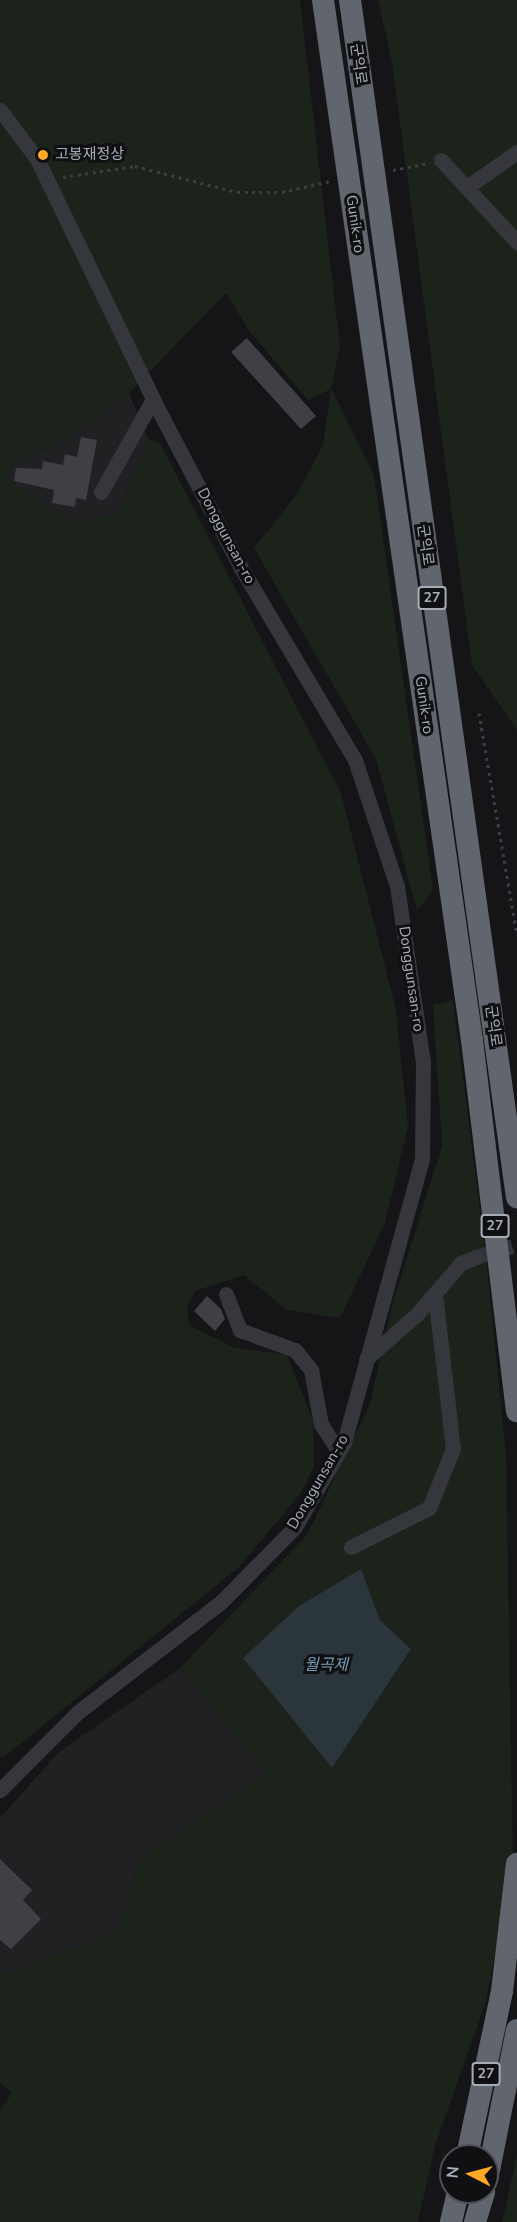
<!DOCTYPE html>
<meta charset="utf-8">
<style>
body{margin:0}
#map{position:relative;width:517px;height:2222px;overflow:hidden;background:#151517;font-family:"Nunito Sans","Noto Sans KR",sans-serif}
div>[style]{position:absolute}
.built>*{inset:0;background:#212124}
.green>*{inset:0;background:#1b231b}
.water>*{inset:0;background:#2a353c}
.building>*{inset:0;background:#3f4045}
.minor-tunnel>*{height:15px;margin-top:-7.5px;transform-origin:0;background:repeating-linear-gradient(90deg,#323337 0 15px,transparent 0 23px)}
.path>*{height:3px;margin-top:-1.5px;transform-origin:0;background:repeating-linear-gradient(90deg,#3c3e44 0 3px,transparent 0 7.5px)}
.minor>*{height:15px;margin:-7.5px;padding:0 7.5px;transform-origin:7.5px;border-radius:7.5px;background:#36373d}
.highway>*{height:22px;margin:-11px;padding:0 11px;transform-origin:11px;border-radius:11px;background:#61656e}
.dots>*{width:16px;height:16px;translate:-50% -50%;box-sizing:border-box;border:3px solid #101012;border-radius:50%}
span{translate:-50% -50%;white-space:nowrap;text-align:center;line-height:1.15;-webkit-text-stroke:6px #101012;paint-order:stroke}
.shield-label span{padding:2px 4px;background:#101012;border:2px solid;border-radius:4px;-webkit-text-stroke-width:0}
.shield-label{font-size:14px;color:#a6adb9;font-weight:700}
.street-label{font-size:15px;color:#a6adb9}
.poi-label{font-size:15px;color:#a6adb9}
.left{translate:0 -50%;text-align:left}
.water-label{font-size:16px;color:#799eb7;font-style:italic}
.north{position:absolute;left:439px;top:2144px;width:60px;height:60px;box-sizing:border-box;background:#101012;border:2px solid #4c4f55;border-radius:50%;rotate:276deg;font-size:16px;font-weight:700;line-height:24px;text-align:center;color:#a6adb9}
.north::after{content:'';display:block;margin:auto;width:21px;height:27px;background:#ffa925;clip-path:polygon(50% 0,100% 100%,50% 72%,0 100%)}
</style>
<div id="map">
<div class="built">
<div style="clip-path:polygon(129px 393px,148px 439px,118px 513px,77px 523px,10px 484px,7px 469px,74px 435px)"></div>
<div style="clip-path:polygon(180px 1668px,268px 1774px,140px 1858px,117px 1932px,0 1976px,0 1818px,58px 1753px)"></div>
</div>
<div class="green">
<div style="clip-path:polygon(0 0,300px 0,340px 347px,331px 388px,374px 475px,433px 890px,417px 911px,376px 759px,254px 548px,297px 494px,323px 445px,331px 389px,308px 400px,250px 332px,226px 293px,129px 393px,74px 435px,7px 469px,10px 483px,77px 523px,118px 513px,148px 439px,160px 443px,341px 793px,396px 1010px,408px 1126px,385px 1223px,340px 1318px,287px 1310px,244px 1275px,195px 1291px,187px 1308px,190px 1326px,233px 1347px,287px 1355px,313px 1420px,314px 1466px,301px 1493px,239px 1567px,4px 1757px,0 1756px)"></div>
<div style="clip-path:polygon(378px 0,517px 0,517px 730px,472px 665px,392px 62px)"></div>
<div style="clip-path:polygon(evenodd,453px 1000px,487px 1265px,506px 1456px,513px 1861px,486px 2001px,435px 2146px,418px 2222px,0 2222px,0 2110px,12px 2093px,0 2083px,0 1976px,117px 1932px,140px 1858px,267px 1774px,180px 1668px,307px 1535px,370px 1404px,393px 1302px,442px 1146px,433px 1005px,453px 1000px,361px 1569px,380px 1620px,411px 1649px,332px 1768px,243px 1658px,361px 1569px)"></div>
<div style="clip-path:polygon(517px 2155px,517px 2222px,502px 2222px,504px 2214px)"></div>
</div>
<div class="water">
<div style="clip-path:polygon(361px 1569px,380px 1620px,411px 1649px,332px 1768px,243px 1658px,299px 1606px)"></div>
</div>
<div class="building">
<div style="clip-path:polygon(247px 338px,316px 416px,301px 429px,231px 352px)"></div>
<div style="clip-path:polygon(81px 437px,97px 440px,86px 500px,76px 498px,75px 507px,52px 503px,54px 490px,14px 481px,16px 468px,42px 469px,43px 461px,63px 465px,65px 454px,77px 457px)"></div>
<div style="clip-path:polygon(207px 1296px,221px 1309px,225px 1319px,215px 1331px,194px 1311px)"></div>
<div style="clip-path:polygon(0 1859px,32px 1890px,23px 1900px,41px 1919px,11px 1949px,0 1940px)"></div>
</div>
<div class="minor-tunnel">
<div style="left:476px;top:1257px;width:43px;rotate:-16.3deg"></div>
</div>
<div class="path">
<div style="left:393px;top:170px;width:36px;rotate:-11deg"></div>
<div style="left:63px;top:177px;width:73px;rotate:-8.7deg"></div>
<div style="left:135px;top:166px;width:105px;rotate:14.3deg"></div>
<div style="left:237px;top:192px;width:45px"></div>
<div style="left:282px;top:192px;width:49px;rotate:-12.9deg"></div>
<div style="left:479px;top:713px;width:225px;rotate:80.3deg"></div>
</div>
<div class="minor">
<div style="left:0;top:110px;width:61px;rotate:52.9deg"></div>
<div style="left:37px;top:159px;width:280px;rotate:64.2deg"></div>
<div style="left:159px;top:411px;width:177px;rotate:62.4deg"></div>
<div style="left:241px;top:568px;width:223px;rotate:59.3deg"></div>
<div style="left:355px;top:760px;width:133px;rotate:71.6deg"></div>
<div style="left:397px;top:886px;width:179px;rotate:81.6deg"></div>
<div style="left:423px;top:1063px;width:96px;rotate:90.6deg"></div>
<div style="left:422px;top:1159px;width:295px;rotate:105.4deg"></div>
<div style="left:344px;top:1443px;width:97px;rotate:120.3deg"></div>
<div style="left:295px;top:1527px;width:105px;rotate:134.6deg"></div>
<div style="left:221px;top:1602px;width:182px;rotate:142.4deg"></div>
<div style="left:77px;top:1713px;width:109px;rotate:135deg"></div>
<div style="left:441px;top:160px;width:112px;rotate:47.2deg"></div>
<div style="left:467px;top:187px;width:61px;rotate:-35deg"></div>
<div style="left:101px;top:492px;width:107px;rotate:-60.8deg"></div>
<div style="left:226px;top:1294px;width:39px;rotate:69deg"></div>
<div style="left:240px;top:1330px;width:59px;rotate:20deg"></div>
<div style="left:295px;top:1350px;width:26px;rotate:51deg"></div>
<div style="left:311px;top:1370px;width:55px;rotate:79.5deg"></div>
<div style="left:321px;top:1424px;width:33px;rotate:57deg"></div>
<div style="left:366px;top:1359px;width:69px;rotate:-41.5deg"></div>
<div style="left:418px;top:1313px;width:66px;rotate:-49.3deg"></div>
<div style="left:461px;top:1263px;width:16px;rotate:-22deg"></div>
<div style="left:351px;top:1547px;width:87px;rotate:-26.6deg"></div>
<div style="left:429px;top:1508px;width:64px;rotate:-67.9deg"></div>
<div style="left:453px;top:1449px;width:157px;rotate:-96.6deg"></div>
</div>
<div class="highway">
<div style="left:323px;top:0;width:1051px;rotate:81.85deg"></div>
<div style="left:472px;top:1040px;width:374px;rotate:83.1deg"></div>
<div style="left:350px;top:0;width:1209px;rotate:82.06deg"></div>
<div style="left:467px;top:2156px;width:169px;rotate:-78deg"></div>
<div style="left:502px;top:1991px;width:128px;rotate:-83.3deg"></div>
<div style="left:487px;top:2180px;width:153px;rotate:-78.7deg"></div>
<div style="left:451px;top:2222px;width:31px;rotate:-77deg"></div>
<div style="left:475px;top:2222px;width:31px;rotate:-73deg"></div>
</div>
<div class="dots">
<div style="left:43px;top:155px;background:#ffa925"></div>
</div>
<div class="shield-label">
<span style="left:432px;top:598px">27</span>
<span style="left:495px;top:1226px">27</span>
<span style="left:486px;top:2074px">27</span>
</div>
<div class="street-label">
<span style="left:358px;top:64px;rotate:82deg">군익로</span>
<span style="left:355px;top:224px;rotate:82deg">Gunik-ro</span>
<span style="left:226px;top:536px;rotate:62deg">Donggunsan-ro</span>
<span style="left:425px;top:545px;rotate:82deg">군익로</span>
<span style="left:424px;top:705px;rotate:82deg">Gunik-ro</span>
<span style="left:411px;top:979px;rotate:82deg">Donggunsan-ro</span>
<span style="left:493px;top:1026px;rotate:82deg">군익로</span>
<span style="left:318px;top:1482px;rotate:-60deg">Donggunsan-ro</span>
</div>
<div class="poi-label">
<span class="left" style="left:55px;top:155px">고봉재정상</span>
</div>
<div class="water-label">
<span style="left:326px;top:1665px">월곡제</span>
</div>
<div class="north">N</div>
</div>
